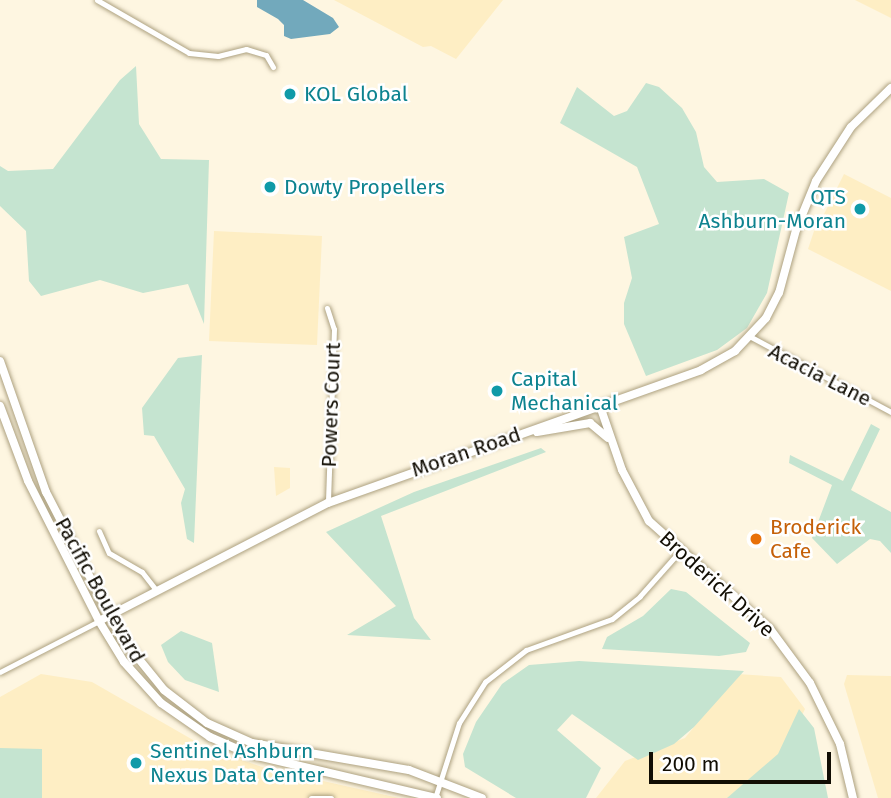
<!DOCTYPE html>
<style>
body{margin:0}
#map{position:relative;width:891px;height:798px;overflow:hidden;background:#fef6e1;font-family:"Fira Sans",sans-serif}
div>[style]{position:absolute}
.built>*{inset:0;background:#feeec4}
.green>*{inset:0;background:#c5e4d0}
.water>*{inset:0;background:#72a9bc}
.roads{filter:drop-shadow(0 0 2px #ada180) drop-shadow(0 0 2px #ada180)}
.street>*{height:5px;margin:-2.5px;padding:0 2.5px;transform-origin:2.5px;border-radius:2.5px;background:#fff}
.secondary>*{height:8px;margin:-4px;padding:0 4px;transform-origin:4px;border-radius:4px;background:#fff}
.dots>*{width:19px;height:19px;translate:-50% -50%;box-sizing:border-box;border:4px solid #fff;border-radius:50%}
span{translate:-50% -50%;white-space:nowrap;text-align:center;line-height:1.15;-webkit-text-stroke:5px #fff;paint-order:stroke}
.culture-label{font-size:21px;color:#0d838f}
.left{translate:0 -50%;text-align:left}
.right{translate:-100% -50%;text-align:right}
.street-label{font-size:21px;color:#110d03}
.food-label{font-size:21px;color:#c56008}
.scale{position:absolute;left:649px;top:752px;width:182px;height:32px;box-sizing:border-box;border:4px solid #110d03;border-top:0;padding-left:9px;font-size:21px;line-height:24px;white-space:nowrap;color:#110d03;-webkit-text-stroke:5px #fff;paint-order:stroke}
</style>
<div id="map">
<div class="built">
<div style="clip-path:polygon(334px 0,503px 0,456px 59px,431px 46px,423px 47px)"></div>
<div style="clip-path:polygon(855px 0,891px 0,891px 18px)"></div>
<div style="clip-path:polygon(844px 174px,891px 198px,891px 291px,808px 249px,819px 216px,823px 216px)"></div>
<div style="clip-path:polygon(214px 231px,322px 236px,317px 345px,209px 341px)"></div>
<div style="clip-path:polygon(274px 467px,290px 468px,290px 488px,276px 496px)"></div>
<div style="clip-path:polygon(41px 674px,92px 682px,207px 748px,265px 768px,399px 798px,0 798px,0 697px)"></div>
<div style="clip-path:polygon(737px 674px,781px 677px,805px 709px,783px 754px,738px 798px,596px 798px,625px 761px,685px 738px)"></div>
<div style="clip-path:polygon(847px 675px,891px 676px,891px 798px,878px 798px,844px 684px)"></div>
</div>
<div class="green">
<div style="clip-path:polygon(136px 66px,139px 124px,161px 159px,209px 160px,204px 324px,188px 284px,143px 293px,100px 280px,41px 296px,29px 281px,26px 231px,0 206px,0 166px,8px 171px,53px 169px,120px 80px)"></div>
<div style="clip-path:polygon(646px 83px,659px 87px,682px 108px,696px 132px,704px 167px,717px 182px,764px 179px,789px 193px,767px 293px,747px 328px,717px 350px,646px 376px,624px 324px,624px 303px,632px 278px,624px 237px,659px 224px,637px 167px,560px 123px,577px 87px,614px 116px,627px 111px)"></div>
<div style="clip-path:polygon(202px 355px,194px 543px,187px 539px,181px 503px,185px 489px,154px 436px,144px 435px,142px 408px,178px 358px)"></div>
<div style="clip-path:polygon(871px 424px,880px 429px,851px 490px,891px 512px,891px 553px,880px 541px,870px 539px,837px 564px,812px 538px,832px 485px,789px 463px,790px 455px,843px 481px)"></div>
<div style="clip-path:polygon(541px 448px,546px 452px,381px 516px,414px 618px,431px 640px,347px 635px,396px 606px,326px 532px,414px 492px)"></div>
<div style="clip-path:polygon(671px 589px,686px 592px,750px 643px,746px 652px,719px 656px,602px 649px,607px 637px,643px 616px)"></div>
<div style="clip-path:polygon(181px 631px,212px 643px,219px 692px,185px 680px,168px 662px,161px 645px)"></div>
<div style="clip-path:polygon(579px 661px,744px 671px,694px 727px,674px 744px,638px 760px,572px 714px,557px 730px,601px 768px,586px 798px,516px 798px,465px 767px,463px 754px,476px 722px,502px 684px,529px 665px)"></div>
<div style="clip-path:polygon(799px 709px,814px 728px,828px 798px,727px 798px,778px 754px)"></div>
<div style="clip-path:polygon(0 748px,42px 749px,42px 798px,0 798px)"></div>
</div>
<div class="water">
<div style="clip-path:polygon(257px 0,303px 0,333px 18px,339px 27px,330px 34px,291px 39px,284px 36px,284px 25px,278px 19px,257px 7px)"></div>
</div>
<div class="roads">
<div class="street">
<div style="left:97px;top:0;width:106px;rotate:29.9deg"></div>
<div style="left:189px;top:53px;width:29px;rotate:6deg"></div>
<div style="left:218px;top:56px;width:29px;rotate:-14deg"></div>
<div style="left:246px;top:49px;width:21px;rotate:17deg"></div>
<div style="left:266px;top:55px;width:14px;rotate:60deg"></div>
<div style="left:327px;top:308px;width:22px;rotate:72deg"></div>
<div style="left:334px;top:329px;width:174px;rotate:92deg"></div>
<div style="left:751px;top:337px;width:159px;rotate:28.2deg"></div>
<div style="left:99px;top:531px;width:24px;rotate:66deg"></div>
<div style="left:109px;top:553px;width:38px;rotate:30deg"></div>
<div style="left:142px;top:572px;width:24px;rotate:52deg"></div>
<div style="left:0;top:672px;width:111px;rotate:-27.3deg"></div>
<div style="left:311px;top:798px;width:20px"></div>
<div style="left:435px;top:798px;width:79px;rotate:-72.3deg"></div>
<div style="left:459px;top:723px;width:49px;rotate:-57.6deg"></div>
<div style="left:485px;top:682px;width:52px;rotate:-38deg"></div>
<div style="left:526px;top:650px;width:91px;rotate:-19.8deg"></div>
<div style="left:612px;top:619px;width:36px;rotate:-39deg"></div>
<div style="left:640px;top:596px;width:59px;rotate:-48.4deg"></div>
</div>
<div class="secondary">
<div style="left:0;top:361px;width:139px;rotate:70.7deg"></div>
<div style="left:46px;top:492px;width:163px;rotate:62.7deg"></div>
<div style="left:121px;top:637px;width:68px;rotate:50.9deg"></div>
<div style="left:164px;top:690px;width:54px;rotate:37.5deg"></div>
<div style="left:207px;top:723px;width:49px;rotate:24deg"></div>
<div style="left:252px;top:743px;width:159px;rotate:9.8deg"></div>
<div style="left:409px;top:770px;width:78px;rotate:21deg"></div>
<div style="left:0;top:406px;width:80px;rotate:69.5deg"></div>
<div style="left:28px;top:481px;width:157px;rotate:63.1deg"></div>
<div style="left:99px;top:621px;width:48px;rotate:58.6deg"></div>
<div style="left:124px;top:662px;width:55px;rotate:47.9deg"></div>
<div style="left:161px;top:703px;width:60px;rotate:34.8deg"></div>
<div style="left:210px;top:737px;width:43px;rotate:23.6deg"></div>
<div style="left:249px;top:754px;width:193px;rotate:13.2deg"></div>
<div style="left:600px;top:406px;width:68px;rotate:71deg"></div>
<div style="left:622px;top:470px;width:58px;rotate:62.1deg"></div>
<div style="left:649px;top:521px;width:162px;rotate:41.8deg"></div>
<div style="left:770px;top:629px;width:67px;rotate:53.5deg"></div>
<div style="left:810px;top:683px;width:68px;rotate:63.8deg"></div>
<div style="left:840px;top:744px;width:56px;rotate:76.5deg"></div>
<div style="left:537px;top:432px;width:54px;rotate:-9.6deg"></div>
<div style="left:590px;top:423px;width:23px;rotate:40deg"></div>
<div style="left:99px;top:621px;width:258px;rotate:-27.3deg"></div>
<div style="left:328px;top:503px;width:396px;rotate:-19.6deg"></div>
<div style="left:701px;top:370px;width:39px;rotate:-29deg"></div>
<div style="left:735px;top:351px;width:45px;rotate:-46.8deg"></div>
<div style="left:766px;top:318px;width:28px;rotate:-63deg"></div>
<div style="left:779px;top:293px;width:65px;rotate:-74.9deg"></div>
<div style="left:796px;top:230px;width:53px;rotate:-67.8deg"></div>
<div style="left:816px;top:181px;width:64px;rotate:-57.1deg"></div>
<div style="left:851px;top:127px;width:56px;rotate:-44.3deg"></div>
</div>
</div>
<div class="dots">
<div style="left:290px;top:94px;background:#0f9aa8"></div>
<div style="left:270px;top:187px;background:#0f9aa8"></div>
<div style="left:860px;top:209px;background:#0f9aa8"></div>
<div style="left:497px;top:391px;background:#0f9aa8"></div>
<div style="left:756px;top:539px;background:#e8710a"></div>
<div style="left:136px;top:763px;background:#0f9aa8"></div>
</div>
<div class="culture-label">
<span class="left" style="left:304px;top:94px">KOL Global</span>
<span class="left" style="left:284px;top:187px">Dowty Propellers</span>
<span class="right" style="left:846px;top:209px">QTS<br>Ashburn-Moran</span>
<span class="left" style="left:511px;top:391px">Capital<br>Mechanical</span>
<span class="left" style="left:150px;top:763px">Sentinel Ashburn<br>Nexus Data Center</span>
</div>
<div class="street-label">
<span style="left:820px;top:375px;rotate:27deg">Acacia Lane</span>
<span style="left:331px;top:405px;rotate:-88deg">Powers Court</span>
<span style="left:466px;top:452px;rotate:-19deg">Moran Road</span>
<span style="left:717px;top:584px;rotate:42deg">Broderick Drive</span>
<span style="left:100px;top:590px;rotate:61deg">Pacific Boulevard</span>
</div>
<div class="food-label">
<span class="left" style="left:770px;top:539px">Broderick<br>Cafe</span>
</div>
<div class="scale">200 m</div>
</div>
